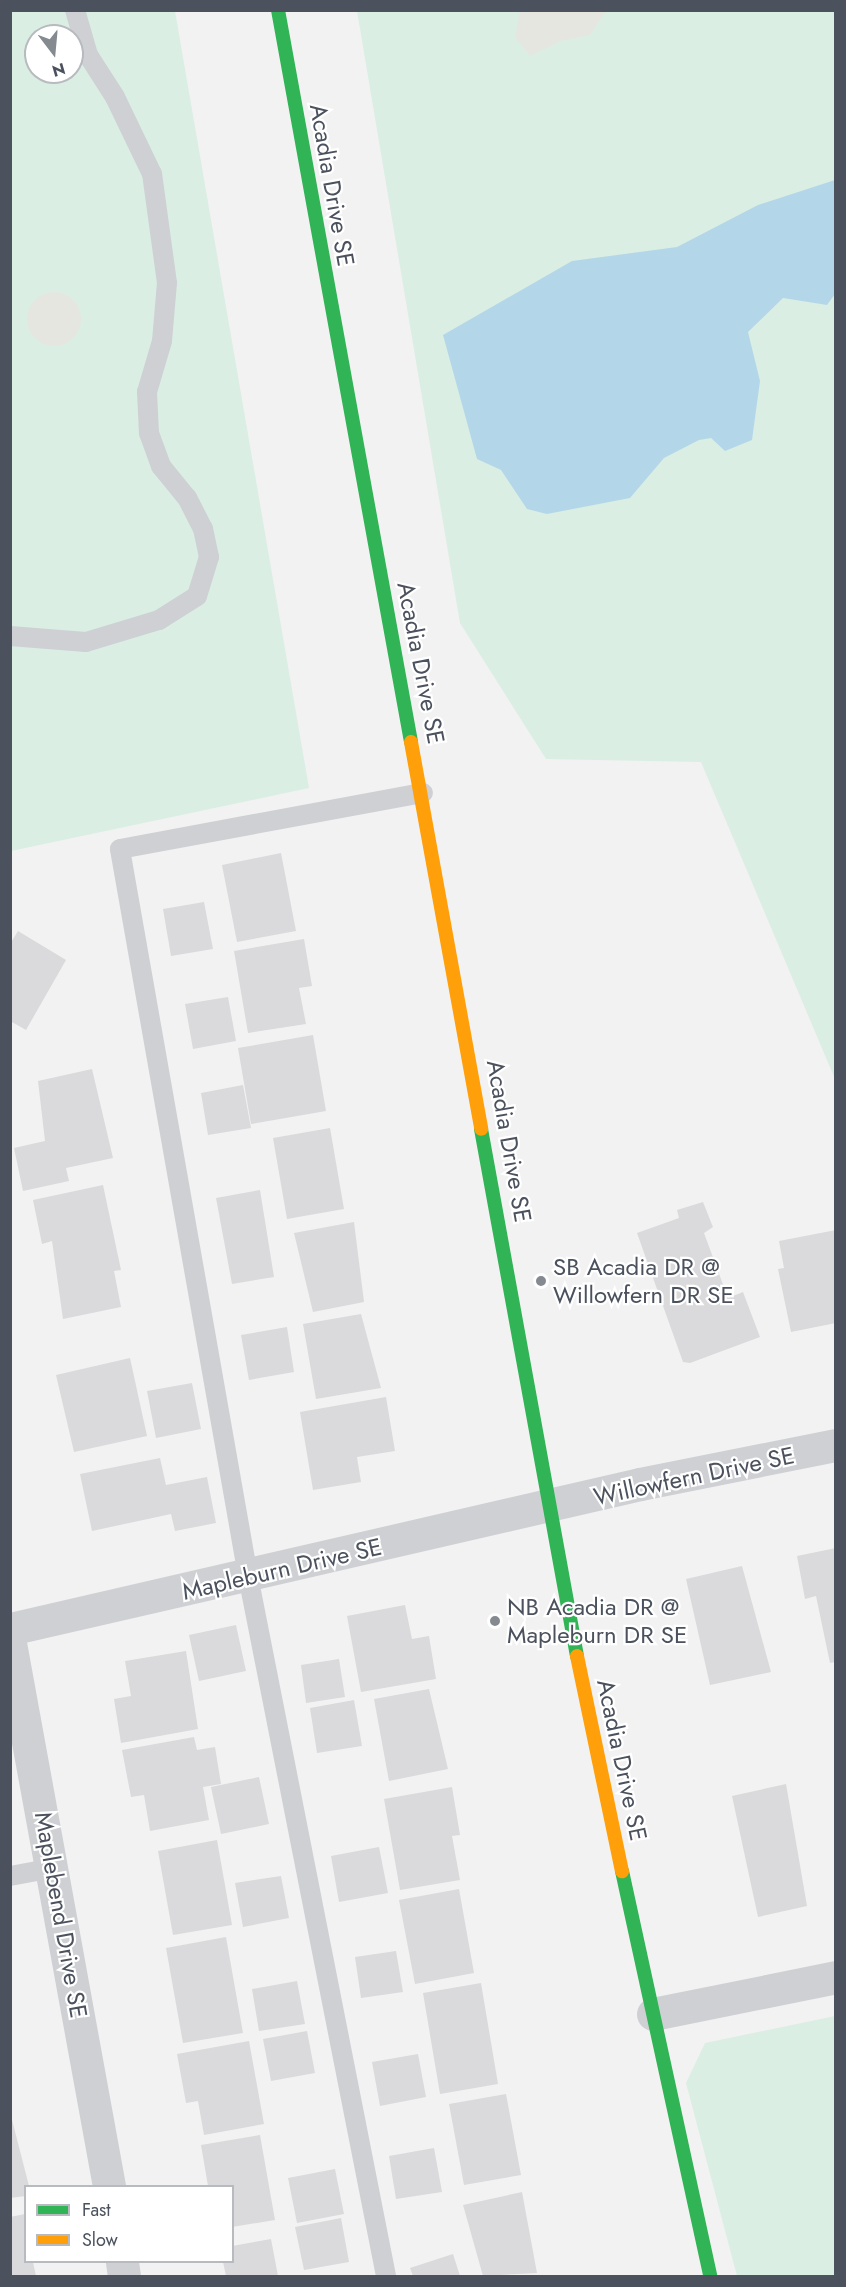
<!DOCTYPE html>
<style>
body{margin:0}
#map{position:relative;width:846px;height:2287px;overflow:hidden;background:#f2f2f2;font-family:Jost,sans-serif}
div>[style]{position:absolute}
.green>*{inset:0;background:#daeee4}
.sand>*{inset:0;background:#e6e6e1}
.round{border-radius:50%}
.water>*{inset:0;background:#b3d7e8}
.building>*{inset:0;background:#dadadc}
.lane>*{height:20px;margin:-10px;padding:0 10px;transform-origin:10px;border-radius:10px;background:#ced0d3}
.street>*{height:33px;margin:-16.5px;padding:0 16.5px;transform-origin:16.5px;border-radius:16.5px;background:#ced0d3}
.fast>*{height:14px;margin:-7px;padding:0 7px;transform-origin:7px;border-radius:7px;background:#30b455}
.slow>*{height:14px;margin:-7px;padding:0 7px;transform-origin:7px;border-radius:7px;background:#ff9f0a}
.dots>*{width:16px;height:16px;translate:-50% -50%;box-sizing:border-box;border:3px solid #fff;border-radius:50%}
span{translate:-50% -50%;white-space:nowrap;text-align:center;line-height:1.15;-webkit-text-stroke:4.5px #fff;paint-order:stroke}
.street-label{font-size:24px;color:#4b525d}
.poi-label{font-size:24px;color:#4b525d}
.left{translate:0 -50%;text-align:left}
.frame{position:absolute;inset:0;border:12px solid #4b525d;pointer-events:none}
.legend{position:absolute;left:24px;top:2185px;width:210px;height:78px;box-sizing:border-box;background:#fff;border:2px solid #b7babe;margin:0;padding:8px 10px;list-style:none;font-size:18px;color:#4b525d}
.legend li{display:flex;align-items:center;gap:12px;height:30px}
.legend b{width:30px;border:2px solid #b7babe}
.north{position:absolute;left:24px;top:24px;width:60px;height:60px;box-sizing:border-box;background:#fff;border:2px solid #b7babe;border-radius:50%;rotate:164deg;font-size:16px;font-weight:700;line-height:24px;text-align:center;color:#4b525d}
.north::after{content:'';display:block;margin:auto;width:21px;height:27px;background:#858a91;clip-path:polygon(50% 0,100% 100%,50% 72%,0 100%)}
</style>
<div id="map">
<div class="green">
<div style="clip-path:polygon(evenodd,11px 11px,175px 11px,309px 788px,11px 851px,11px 11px,36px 36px,72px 36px,72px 72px,36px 72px,36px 36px)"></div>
<div style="clip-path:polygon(357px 11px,835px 11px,835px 1079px,701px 762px,546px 759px,460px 623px)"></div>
<div style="clip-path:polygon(835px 2016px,835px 2276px,737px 2276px,686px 2083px,705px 2043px)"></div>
</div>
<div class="sand">
<div style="clip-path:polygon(520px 11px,520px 10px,606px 11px,590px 35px,561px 41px,530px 56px,515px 37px)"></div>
<div class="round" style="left:27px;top:292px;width:54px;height:54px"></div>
</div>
<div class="water">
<div style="clip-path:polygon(835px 180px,835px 294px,827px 305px,783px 298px,748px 332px,760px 381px,752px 440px,725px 451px,711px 438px,699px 440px,664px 458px,630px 498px,547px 514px,527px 509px,501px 470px,477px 459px,443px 335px,572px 261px,677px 247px,758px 205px)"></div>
</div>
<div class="building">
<div style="clip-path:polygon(281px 853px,296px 931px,237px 942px,222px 865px)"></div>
<div style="clip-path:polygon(204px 902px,213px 949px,171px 956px,163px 909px)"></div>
<div style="clip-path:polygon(18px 931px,66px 960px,26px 1030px,10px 1021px,10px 944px)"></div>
<div style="clip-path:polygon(304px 939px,312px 986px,299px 988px,306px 1024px,248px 1033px,234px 951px)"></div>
<div style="clip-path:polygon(228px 997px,236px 1041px,193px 1049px,185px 1004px)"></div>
<div style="clip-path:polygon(313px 1035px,326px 1111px,251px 1124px,238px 1048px)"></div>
<div style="clip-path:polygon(92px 1069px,113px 1158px,66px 1168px,69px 1181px,23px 1191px,14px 1148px,45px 1141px,38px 1081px)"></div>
<div style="clip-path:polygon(243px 1085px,251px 1128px,208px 1135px,201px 1093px)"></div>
<div style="clip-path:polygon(330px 1128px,344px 1209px,287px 1219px,273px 1138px)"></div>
<div style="clip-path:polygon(103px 1185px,121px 1270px,114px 1271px,121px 1307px,63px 1319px,52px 1241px,42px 1244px,33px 1200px)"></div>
<div style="clip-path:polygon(260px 1190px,274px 1277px,232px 1284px,216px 1198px)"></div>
<div style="clip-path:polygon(703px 1202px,713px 1227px,704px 1233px,728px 1298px,743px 1292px,760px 1337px,690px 1363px,683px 1362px,637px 1233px,679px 1218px,677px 1210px)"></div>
<div style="clip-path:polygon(354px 1222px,364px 1302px,313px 1312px,294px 1233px)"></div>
<div style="clip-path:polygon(836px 1230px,836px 1323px,791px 1332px,778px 1269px,784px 1268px,779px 1241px)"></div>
<div style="clip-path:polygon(361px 1314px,381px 1388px,316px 1399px,303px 1324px)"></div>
<div style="clip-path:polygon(287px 1327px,294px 1372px,249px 1380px,241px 1335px)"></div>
<div style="clip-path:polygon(130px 1358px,147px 1436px,74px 1452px,56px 1375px)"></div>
<div style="clip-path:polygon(192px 1383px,201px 1429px,156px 1438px,147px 1391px)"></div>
<div style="clip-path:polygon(386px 1397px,395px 1451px,357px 1457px,361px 1482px,313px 1490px,300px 1412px)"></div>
<div style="clip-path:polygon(160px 1458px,166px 1485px,207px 1477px,216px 1523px,175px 1531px,171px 1514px,92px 1531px,80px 1474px)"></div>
<div style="clip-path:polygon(836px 1548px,836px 1662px,830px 1663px,816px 1596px,805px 1599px,797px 1556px)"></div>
<div style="clip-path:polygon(742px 1566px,771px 1672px,710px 1685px,686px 1579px)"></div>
<div style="clip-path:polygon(405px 1605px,412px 1639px,429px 1636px,436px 1679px,361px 1692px,347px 1616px)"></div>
<div style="clip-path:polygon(236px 1625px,246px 1671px,199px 1681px,189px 1635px)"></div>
<div style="clip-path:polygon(186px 1651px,198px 1729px,121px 1743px,114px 1699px,131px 1696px,125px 1661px)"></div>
<div style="clip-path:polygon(339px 1659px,345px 1697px,306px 1703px,301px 1665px)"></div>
<div style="clip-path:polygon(429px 1689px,448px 1769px,389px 1781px,374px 1699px)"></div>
<div style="clip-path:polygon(354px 1700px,362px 1746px,317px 1753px,310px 1708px)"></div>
<div style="clip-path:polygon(194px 1737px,197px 1750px,215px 1747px,221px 1784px,203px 1787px,209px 1820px,150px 1831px,144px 1795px,131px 1797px,122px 1750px)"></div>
<div style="clip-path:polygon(259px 1777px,269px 1824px,221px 1834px,211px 1787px)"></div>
<div style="clip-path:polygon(786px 1784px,807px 1906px,758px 1917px,732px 1796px)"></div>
<div style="clip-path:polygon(452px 1787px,460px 1835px,452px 1836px,460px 1880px,400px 1890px,384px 1799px)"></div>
<div style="clip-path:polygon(217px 1840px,232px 1925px,173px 1935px,158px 1851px)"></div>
<div style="clip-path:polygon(379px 1847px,388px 1893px,339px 1902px,331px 1856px)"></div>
<div style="clip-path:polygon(281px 1876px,289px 1918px,243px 1927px,235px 1883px)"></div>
<div style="clip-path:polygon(459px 1889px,474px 1973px,415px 1984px,399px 1900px)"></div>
<div style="clip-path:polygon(226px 1937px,243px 2033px,183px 2043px,166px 1948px)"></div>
<div style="clip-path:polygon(396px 1951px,403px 1992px,361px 1998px,355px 1957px)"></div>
<div style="clip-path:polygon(297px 1981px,305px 2024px,259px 2031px,252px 1989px)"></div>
<div style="clip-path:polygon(481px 1983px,498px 2084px,440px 2094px,423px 1993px)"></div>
<div style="clip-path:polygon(307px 2031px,315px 2073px,271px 2081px,263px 2039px)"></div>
<div style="clip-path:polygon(249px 2041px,264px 2124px,204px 2135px,198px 2101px,186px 2103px,177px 2054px)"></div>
<div style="clip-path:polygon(418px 2054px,426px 2097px,380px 2106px,372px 2062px)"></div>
<div style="clip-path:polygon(506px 2094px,521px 2175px,464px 2185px,449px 2104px)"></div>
<div style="clip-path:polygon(10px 2112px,29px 2186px,26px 2196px,10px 2198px)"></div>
<div style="clip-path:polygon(260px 2135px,275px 2220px,232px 2227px,232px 2186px,208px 2186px,201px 2145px)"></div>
<div style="clip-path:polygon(434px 2148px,442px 2192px,396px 2199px,389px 2156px)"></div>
<div style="clip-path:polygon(335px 2169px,344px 2214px,297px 2223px,288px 2178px)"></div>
<div style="clip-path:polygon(522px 2192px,537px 2273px,483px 2276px,463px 2205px)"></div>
<div style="clip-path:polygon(25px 2214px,26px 2262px,33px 2262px,36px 2276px,10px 2276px,10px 2217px)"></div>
<div style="clip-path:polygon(341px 2218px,349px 2262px,304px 2270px,295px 2227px)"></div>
<div style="clip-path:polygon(271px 2239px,278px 2276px,226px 2276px,223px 2262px,232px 2262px,232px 2246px)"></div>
<div style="clip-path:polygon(453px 2254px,460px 2276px,413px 2276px,410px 2268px)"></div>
</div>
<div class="lane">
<div style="left:10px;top:636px;width:76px;rotate:4.5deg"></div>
<div style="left:86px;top:642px;width:76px;rotate:-16.8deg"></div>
<div style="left:159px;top:620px;width:45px;rotate:-32.3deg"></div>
<div style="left:197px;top:596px;width:41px;rotate:-72.9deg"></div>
<div style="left:209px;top:557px;width:29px;rotate:-102deg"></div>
<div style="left:203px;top:529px;width:35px;rotate:-117deg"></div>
<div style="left:187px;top:498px;width:41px;rotate:-129.1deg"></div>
<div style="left:161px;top:466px;width:35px;rotate:-110deg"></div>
<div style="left:149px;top:433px;width:41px;rotate:-92.8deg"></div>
<div style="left:147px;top:392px;width:53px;rotate:-73.6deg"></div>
<div style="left:162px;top:341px;width:58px;rotate:-85.1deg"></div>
<div style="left:167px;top:283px;width:110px;rotate:-97.8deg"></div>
<div style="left:152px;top:174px;width:85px;rotate:-115.7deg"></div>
<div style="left:115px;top:97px;width:50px;rotate:-122.7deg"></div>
<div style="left:88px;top:55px;width:47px;rotate:-106.1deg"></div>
<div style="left:10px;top:1876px;width:44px;rotate:-10.5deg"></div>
<div style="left:386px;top:2276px;width:713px;rotate:-101.15deg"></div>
<div style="left:248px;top:1576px;width:738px;rotate:-99.99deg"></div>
<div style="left:120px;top:849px;width:308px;rotate:-10.5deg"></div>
</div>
<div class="street">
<div style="left:10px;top:1629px;width:646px;rotate:-12.96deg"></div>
<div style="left:640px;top:1484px;width:200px;rotate:-11.3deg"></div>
<div style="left:10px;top:1643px;width:552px;rotate:79.67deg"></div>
<div style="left:653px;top:2014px;width:187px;rotate:-11.4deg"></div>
<div style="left:122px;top:2262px;width:14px;rotate:82deg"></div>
</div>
<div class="fast">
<div style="left:278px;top:10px;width:744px;rotate:79.7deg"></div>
<div style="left:481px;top:1129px;width:536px;rotate:79.68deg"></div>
<div style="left:622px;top:1871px;width:414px;rotate:77.7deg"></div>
</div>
<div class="slow">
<div style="left:411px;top:742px;width:393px;rotate:79.7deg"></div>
<div style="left:577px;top:1656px;width:220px;rotate:78.2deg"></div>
</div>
<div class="dots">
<div style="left:541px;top:1281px;background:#858a91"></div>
<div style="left:495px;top:1621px;background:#858a91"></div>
</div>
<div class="street-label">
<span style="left:332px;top:185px;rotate:80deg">Acadia Drive SE</span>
<span style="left:421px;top:663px;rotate:79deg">Acadia Drive SE</span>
<span style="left:509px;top:1141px;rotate:80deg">Acadia Drive SE</span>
<span style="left:694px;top:1476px;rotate:-12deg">Willowfern Drive SE</span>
<span style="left:282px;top:1569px;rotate:-13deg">Mapleburn Drive SE</span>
<span style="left:622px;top:1760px;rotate:78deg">Acadia Drive SE</span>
<span style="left:61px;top:1915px;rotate:80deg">Maplebend Drive SE</span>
</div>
<div class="poi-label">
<span class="left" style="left:553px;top:1281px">SB Acadia DR @<br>Willowfern DR SE</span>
<span class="left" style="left:507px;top:1621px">NB Acadia DR @<br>Mapleburn DR SE</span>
</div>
<div class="frame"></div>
<ul class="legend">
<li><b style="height:8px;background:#30b455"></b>Fast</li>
<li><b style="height:8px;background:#ff9f0a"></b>Slow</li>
</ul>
<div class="north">N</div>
</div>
